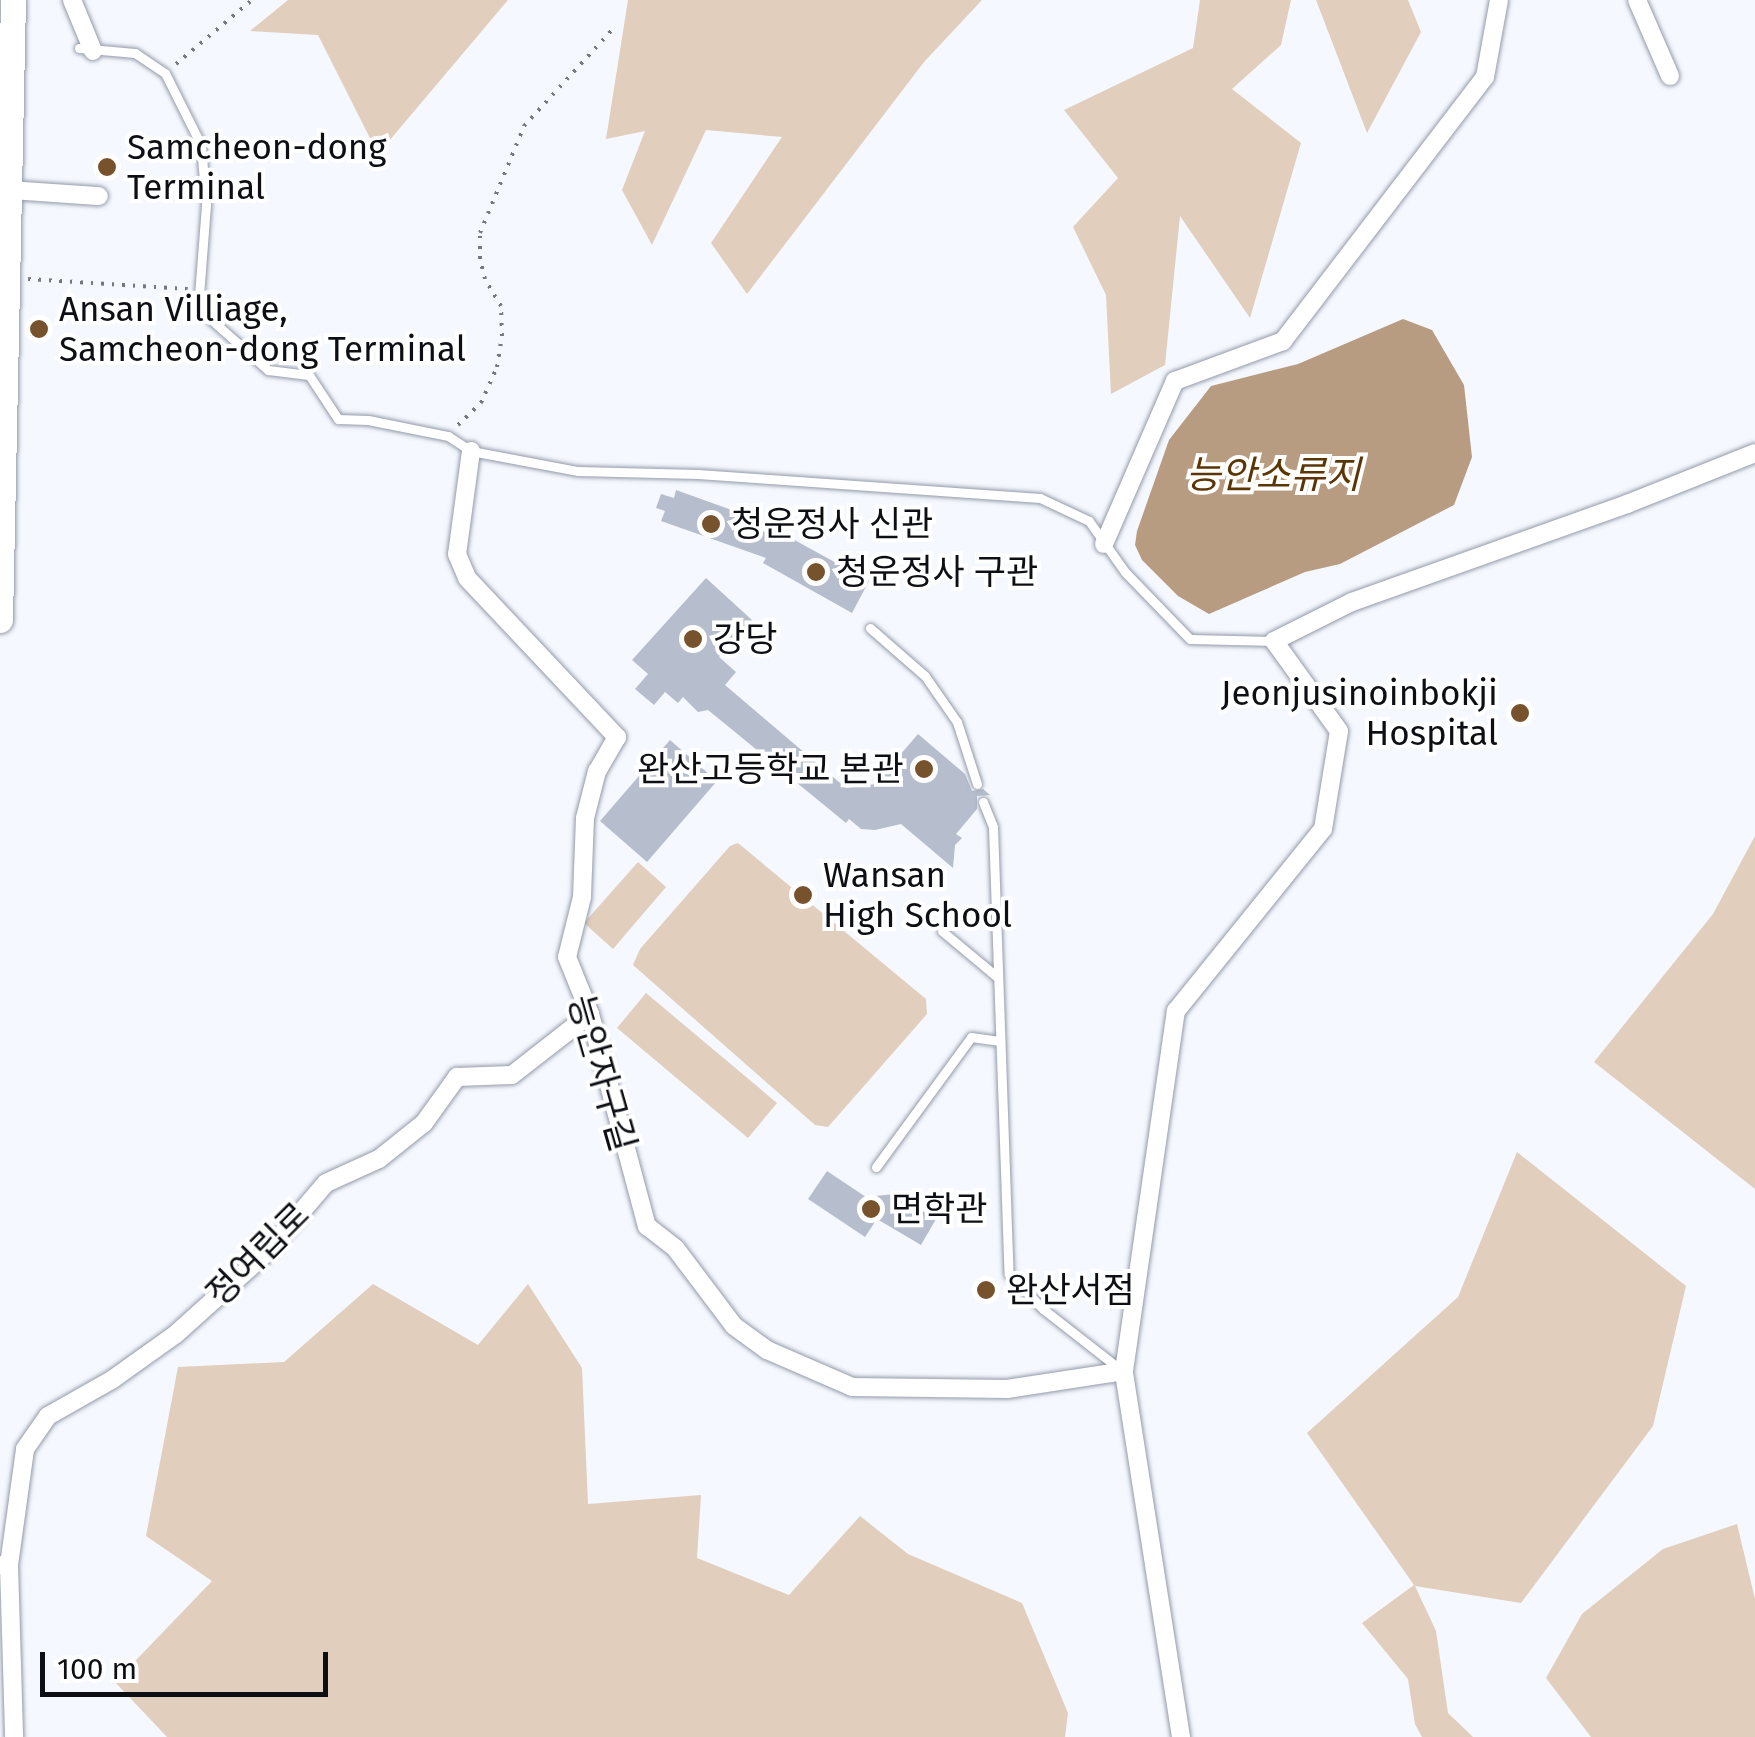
<!DOCTYPE html>
<meta charset="utf-8">
<style>
body{margin:0}
#map{position:relative;width:1755px;height:1737px;overflow:hidden;background:#f5f8fe;font-family:"Fira Sans","Noto Sans KR",sans-serif}
div>[style]{position:absolute}
.green>*{inset:0;background:#e1cebd}
.water>*{inset:0;background:#b89c82}
.building>*{inset:0;background:#b6becd}
.path>*{height:4px;margin-top:-2px;transform-origin:0;background:repeating-linear-gradient(90deg,#76787e 0 2.5px,transparent 0 10.5px)}
.roads{filter:drop-shadow(0 0 2px #939aa9) drop-shadow(0 0 2px #939aa9)}
.lane>*{height:9px;margin:-4.5px;padding:0 4.5px;transform-origin:4.5px;border-radius:4.5px;background:#fff}
.street>*{height:18px;margin:-9px;padding:0 9px;transform-origin:9px;border-radius:9px;background:#fff}
.secondary>*{height:25px;margin:-12.5px;padding:0 12.5px;transform-origin:12.5px;border-radius:12.5px;background:#fff}
.dots>*{width:28px;height:28px;translate:-50% -50%;box-sizing:border-box;border:5px solid #fff;border-radius:50%}
span{translate:-50% -50%;white-space:nowrap;text-align:center;line-height:1.15;-webkit-text-stroke:8px #fff;paint-order:stroke}
.poi-label{font-size:35px;color:#0d0f14}
.left{translate:0 -50%;text-align:left}
.right{translate:-100% -50%;text-align:right}
.street-label{font-size:35px;color:#0d0f14}
.water-label{font-size:38px;color:#5b3504;font-style:italic}
.scale{position:absolute;left:40px;top:1652px;width:288px;height:45px;box-sizing:border-box;border:5px solid #0d0f14;border-top:0;padding-left:12px;font-size:30px;line-height:35px;white-space:nowrap;color:#0d0f14;-webkit-text-stroke:8px #fff;paint-order:stroke}
</style>
<div id="map">
<div class="green">
<div style="clip-path:polygon(288px 0,508px 0,378px 154px,318px 35px,250px 31px)"></div>
<div style="clip-path:polygon(628px 0,982px 0,924px 62px,747px 294px,711px 243px,782px 137px,706px 130px,652px 245px,622px 190px,645px 131px,606px 139px)"></div>
<div style="clip-path:polygon(1200px 0,1291px 0,1281px 45px,1232px 89px,1301px 143px,1250px 318px,1180px 216px,1165px 365px,1111px 394px,1106px 295px,1073px 227px,1118px 178px,1064px 110px,1193px 48px)"></div>
<div style="clip-path:polygon(1316px 0,1408px 0,1421px 32px,1367px 133px)"></div>
<div style="clip-path:polygon(1755px 836px,1755px 1189px,1594px 1062px,1713px 914px)"></div>
<div style="clip-path:polygon(738px 843px,926px 999px,927px 1014px,828px 1127px,815px 1125px,633px 965px,640px 949px,730px 846px)"></div>
<div style="clip-path:polygon(638px 862px,666px 887px,613px 949px,584px 923px)"></div>
<div style="clip-path:polygon(646px 993px,777px 1103px,748px 1138px,617px 1028px)"></div>
<div style="clip-path:polygon(1517px 1152px,1686px 1286px,1653px 1426px,1521px 1603px,1415px 1586px,1436px 1631px,1448px 1713px,1473px 1737px,1422px 1737px,1415px 1724px,1408px 1679px,1362px 1623px,1414px 1585px,1307px 1433px,1458px 1297px)"></div>
<div style="clip-path:polygon(373px 1284px,478px 1345px,528px 1284px,582px 1368px,588px 1504px,701px 1495px,697px 1558px,789px 1595px,860px 1516px,908px 1554px,1022px 1603px,1068px 1713px,1065px 1737px,167px 1737px,115px 1682px,212px 1581px,146px 1536px,178px 1367px,284px 1362px)"></div>
<div style="clip-path:polygon(1737px 1524px,1755px 1599px,1755px 1737px,1591px 1737px,1546px 1678px,1582px 1614px,1663px 1549px)"></div>
</div>
<div class="water">
<div style="clip-path:polygon(1403px 319px,1432px 330px,1464px 385px,1472px 457px,1454px 505px,1340px 564px,1305px 572px,1209px 614px,1178px 596px,1142px 560px,1135px 545px,1137px 531px,1169px 440px,1211px 386px,1298px 364px)"></div>
</div>
<div class="building">
<div style="clip-path:polygon(676px 490px,754px 518px,751px 527px,778px 537px,780px 532px,869px 581px,852px 613px,763px 563px,766px 558px,661px 521px,665px 511px,656px 508px,661px 494px,674px 498px)"></div>
<div style="clip-path:polygon(706px 578px,752px 620px,719px 657px,736px 672px,725px 685px,846px 788px,875px 784px,918px 734px,965px 774px,972px 791px,983px 789px,990px 795px,977px 796px,977px 809px,956px 834px,962px 838px,955px 845px,953px 868px,901px 824px,875px 830px,861px 829px,849px 819px,846px 823px,708px 710px,698px 712px,683px 697px,678px 703px,665px 692px,654px 705px,635px 689px,648px 674px,632px 660px)"></div>
<div style="clip-path:polygon(670px 740px,717px 781px,647px 862px,600px 821px)"></div>
<div style="clip-path:polygon(827px 1171px,866px 1197px,894px 1194px,936px 1219px,921px 1245px,877px 1219px,865px 1237px,808px 1199px)"></div>
</div>
<div class="path">
<div style="left:176px;top:64px;width:99px;rotate:-40.1deg"></div>
<div style="left:28px;top:279px;width:160px;rotate:3.6deg"></div>
<div style="left:458px;top:425px;width:32px;rotate:-44deg"></div>
<div style="left:481px;top:403px;width:39px;rotate:-66deg"></div>
<div style="left:497px;top:367px;width:31px;rotate:-81deg"></div>
<div style="left:502px;top:336px;width:30px;rotate:-92deg"></div>
<div style="left:501px;top:306px;width:31px;rotate:-121deg"></div>
<div style="left:485px;top:279px;width:21px;rotate:-104deg"></div>
<div style="left:480px;top:259px;width:26px;rotate:-90deg"></div>
<div style="left:480px;top:233px;width:116px;rotate:-67.6deg"></div>
<div style="left:524px;top:126px;width:129px;rotate:-47.5deg"></div>
</div>
<div class="roads">
<div class="lane">
<div style="left:79px;top:48px;width:56px;rotate:5.1deg"></div>
<div style="left:135px;top:53px;width:36px;rotate:34deg"></div>
<div style="left:165px;top:73px;width:80px;rotate:63.4deg"></div>
<div style="left:201px;top:145px;width:60px;rotate:85.2deg"></div>
<div style="left:206px;top:205px;width:103px;rotate:94.4deg"></div>
<div style="left:198px;top:308px;width:94px;rotate:41.5deg"></div>
<div style="left:268px;top:370px;width:41px;rotate:7deg"></div>
<div style="left:309px;top:375px;width:53px;rotate:56.6deg"></div>
<div style="left:338px;top:419px;width:30px;rotate:2deg"></div>
<div style="left:368px;top:420px;width:82px;rotate:11.3deg"></div>
<div style="left:448px;top:436px;width:27px;rotate:33deg"></div>
<div style="left:471px;top:451px;width:109px;rotate:10.6deg"></div>
<div style="left:578px;top:471px;width:120px;rotate:1.4deg"></div>
<div style="left:698px;top:474px;width:343px;rotate:4deg"></div>
<div style="left:1040px;top:498px;width:54px;rotate:25.1deg"></div>
<div style="left:1089px;top:521px;width:62px;rotate:54.8deg"></div>
<div style="left:1125px;top:572px;width:93px;rotate:45.9deg"></div>
<div style="left:1190px;top:639px;width:84px;rotate:1.4deg"></div>
<div style="left:870px;top:628px;width:73px;rotate:41.1deg"></div>
<div style="left:925px;top:676px;width:56px;rotate:55.2deg"></div>
<div style="left:957px;top:722px;width:65px;rotate:72.1deg"></div>
<div style="left:983px;top:802px;width:27px;rotate:68deg"></div>
<div style="left:993px;top:827px;width:447px;rotate:88deg"></div>
<div style="left:1009px;top:1274px;width:49px;rotate:45.8deg"></div>
<div style="left:1043px;top:1309px;width:99px;rotate:38deg"></div>
<div style="left:942px;top:931px;width:72px;rotate:39.9deg"></div>
<div style="left:876px;top:1167px;width:161px;rotate:-53.8deg"></div>
<div style="left:971px;top:1037px;width:29px;rotate:8deg"></div>
</div>
<div class="street">
<div style="left:72px;top:0;width:55px;rotate:67.6deg"></div>
<div style="left:1637px;top:0;width:83px;rotate:66.5deg"></div>
<div style="left:10px;top:190px;width:89px;rotate:3.9deg"></div>
<div style="left:471px;top:451px;width:104px;rotate:97.7deg"></div>
<div style="left:457px;top:554px;width:26px;rotate:67deg"></div>
<div style="left:467px;top:578px;width:219px;rotate:46.7deg"></div>
<div style="left:617px;top:737px;width:39px;rotate:120deg"></div>
<div style="left:597px;top:771px;width:49px;rotate:104.3deg"></div>
<div style="left:585px;top:818px;width:79px;rotate:92.2deg"></div>
<div style="left:582px;top:897px;width:62px;rotate:104deg"></div>
<div style="left:567px;top:957px;width:61px;rotate:68deg"></div>
<div style="left:590px;top:1014px;width:220px;rotate:75deg"></div>
<div style="left:647px;top:1226px;width:37px;rotate:38deg"></div>
<div style="left:676px;top:1249px;width:96px;rotate:53deg"></div>
<div style="left:734px;top:1326px;width:41px;rotate:36deg"></div>
<div style="left:767px;top:1350px;width:93px;rotate:23.5deg"></div>
<div style="left:852px;top:1387px;width:155px;rotate:0.7deg"></div>
<div style="left:1007px;top:1389px;width:118px;rotate:-8.7deg"></div>
<div style="left:1104px;top:544px;width:178px;rotate:-66.5deg"></div>
<div style="left:1175px;top:381px;width:115px;rotate:-20.3deg"></div>
<div style="left:1283px;top:341px;width:332px;rotate:-52.6deg"></div>
<div style="left:1485px;top:77px;width:78px;rotate:-79.7deg"></div>
<div style="left:1px;top:1565px;width:8px"></div>
<div style="left:9px;top:1565px;width:172px;rotate:88.3deg"></div>
<div style="left:9px;top:1565px;width:117px;rotate:-82.1deg"></div>
<div style="left:25px;top:1449px;width:40px;rotate:-55.1deg"></div>
<div style="left:48px;top:1416px;width:75px;rotate:-29.6deg"></div>
<div style="left:113px;top:1379px;width:77px;rotate:-35.5deg"></div>
<div style="left:176px;top:1334px;width:121px;rotate:-42deg"></div>
<div style="left:266px;top:1253px;width:92px;rotate:-49.4deg"></div>
<div style="left:326px;top:1183px;width:58px;rotate:-24.4deg"></div>
<div style="left:379px;top:1159px;width:58px;rotate:-38.7deg"></div>
<div style="left:424px;top:1123px;width:57px;rotate:-54.3deg"></div>
<div style="left:457px;top:1077px;width:55px;rotate:-2.1deg"></div>
<div style="left:512px;top:1075px;width:99px;rotate:-38deg"></div>
<div style="left:1181px;top:1737px;width:370px;rotate:-98.9deg"></div>
<div style="left:1124px;top:1371px;width:364px;rotate:-81.8deg"></div>
<div style="left:1176px;top:1011px;width:234px;rotate:-51.1deg"></div>
<div style="left:1323px;top:829px;width:99px;rotate:-80.7deg"></div>
<div style="left:1339px;top:731px;width:111px;rotate:-125.8deg"></div>
<div style="left:1274px;top:641px;width:87px;rotate:-26.6deg"></div>
<div style="left:1352px;top:602px;width:292px;rotate:-19.6deg"></div>
<div style="left:1627px;top:504px;width:138px;rotate:-21.7deg"></div>
</div>
<div class="secondary">
<div style="left:0;top:620px;width:620px;rotate:-88.8deg"></div>
</div>
</div>
<div class="dots">
<div style="left:107px;top:167px;background:#77532d"></div>
<div style="left:39px;top:329px;background:#77532d"></div>
<div style="left:711px;top:524px;background:#77532d"></div>
<div style="left:816px;top:572px;background:#77532d"></div>
<div style="left:693px;top:639px;background:#77532d"></div>
<div style="left:1520px;top:713px;background:#77532d"></div>
<div style="left:924px;top:769px;background:#77532d"></div>
<div style="left:803px;top:895px;background:#77532d"></div>
<div style="left:871px;top:1209px;background:#77532d"></div>
<div style="left:986px;top:1290px;background:#77532d"></div>
</div>
<div class="poi-label">
<span class="left" style="left:127px;top:167px">Samcheon-dong<br>Terminal</span>
<span class="left" style="left:59px;top:329px">Ansan Villiage,<br>Samcheon-dong Terminal</span>
<span class="left" style="left:731px;top:524px">청운정사 신관</span>
<span class="left" style="left:836px;top:572px">청운정사 구관</span>
<span class="left" style="left:713px;top:639px">강당</span>
<span class="right" style="left:1498px;top:713px">Jeonjusinoinbokji<br>Hospital</span>
<span class="right" style="left:904px;top:769px">완산고등학교 본관</span>
<span class="left" style="left:823px;top:895px">Wansan<br>High School</span>
<span class="left" style="left:891px;top:1209px">면학관</span>
<span class="left" style="left:1006px;top:1290px">완산서점</span>
</div>
<div class="street-label">
<span style="left:602px;top:1073px;rotate:74deg">능안자구길</span>
<span style="left:258px;top:1254px;rotate:-45deg">정여립로</span>
</div>
<div class="water-label">
<span style="left:1273px;top:476px">능안소류지</span>
</div>
<div class="scale">100 m</div>
</div>
